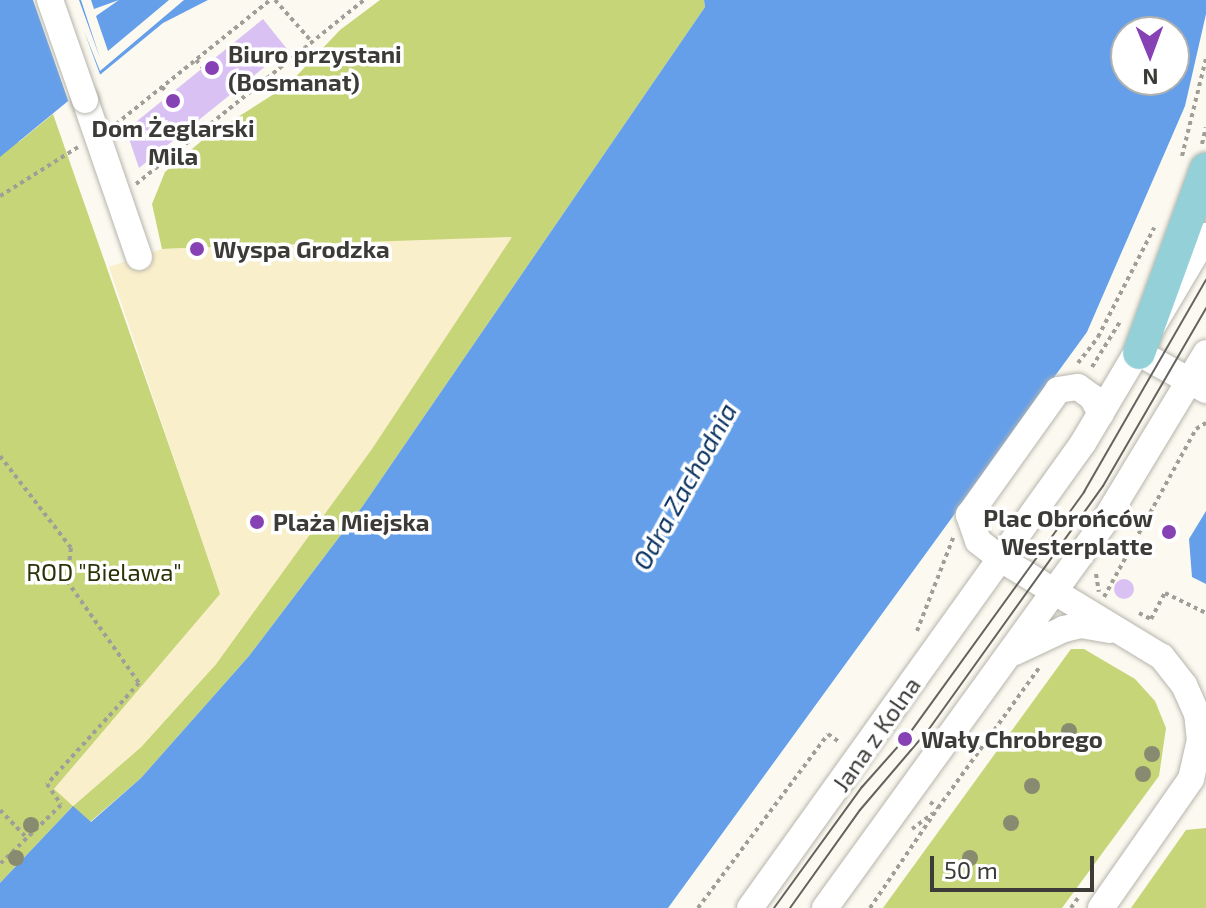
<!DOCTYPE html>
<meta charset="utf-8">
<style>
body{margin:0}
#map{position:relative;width:1206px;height:908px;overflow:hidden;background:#fbf9f0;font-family:"Exo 2",sans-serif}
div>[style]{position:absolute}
.green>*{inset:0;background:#c5d577}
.sand>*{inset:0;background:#f9efca}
.water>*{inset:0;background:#669fe9}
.pier>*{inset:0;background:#fbf9f0}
.building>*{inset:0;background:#dac1f4}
.round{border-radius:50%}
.path>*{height:4px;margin-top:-2px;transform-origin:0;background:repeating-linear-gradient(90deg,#9f9e98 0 4px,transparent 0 8px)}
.roads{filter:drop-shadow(0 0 2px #b6b5ac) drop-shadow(0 0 2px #b6b5ac)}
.minor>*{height:26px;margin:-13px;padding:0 13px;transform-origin:13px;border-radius:13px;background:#fff}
.major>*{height:32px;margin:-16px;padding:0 16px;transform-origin:16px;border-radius:16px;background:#93d0d8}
.tram>*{height:2px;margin:-1px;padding:0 1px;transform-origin:1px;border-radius:1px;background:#63625d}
.bridges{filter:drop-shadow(0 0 2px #b6b5ac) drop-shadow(0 0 2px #b6b5ac)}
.minor-bridge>*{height:26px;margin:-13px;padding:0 13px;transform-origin:13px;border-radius:13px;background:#fff}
.trees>*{width:16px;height:16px;margin:-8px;border-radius:50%;background:#898b70}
.dots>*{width:22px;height:22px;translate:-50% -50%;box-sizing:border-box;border:4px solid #fff;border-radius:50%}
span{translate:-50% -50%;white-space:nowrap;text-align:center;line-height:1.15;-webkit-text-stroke:7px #fff;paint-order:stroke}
.poi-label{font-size:24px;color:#3c3b38;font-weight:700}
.left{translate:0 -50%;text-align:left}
.right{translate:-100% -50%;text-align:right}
.park-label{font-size:24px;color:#2c3107}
.street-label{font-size:24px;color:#3c3b38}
.water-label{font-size:26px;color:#0c3462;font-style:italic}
.north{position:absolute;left:1110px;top:16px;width:80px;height:80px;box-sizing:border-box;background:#fff;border:2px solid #b1b1af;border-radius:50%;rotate:179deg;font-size:22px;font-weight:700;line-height:32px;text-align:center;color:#3c3b38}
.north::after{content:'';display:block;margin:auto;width:28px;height:36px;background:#8641b4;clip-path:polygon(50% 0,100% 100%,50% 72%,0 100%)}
.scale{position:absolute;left:930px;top:856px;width:164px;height:36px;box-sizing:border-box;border:4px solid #3c3b38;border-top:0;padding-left:10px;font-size:24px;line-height:28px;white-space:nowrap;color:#3c3b38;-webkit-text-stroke:6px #fff;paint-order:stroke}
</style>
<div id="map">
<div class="green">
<div style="clip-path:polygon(380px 0,704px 0,705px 7px,362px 507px,249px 656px,141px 778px,90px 822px,72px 807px,0 883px,0 137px,19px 142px,53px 114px,221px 594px,55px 788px,73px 806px,141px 747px,216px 664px,371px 449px,511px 238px,162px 249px,152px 204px,165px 172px,205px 138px,288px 85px,340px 30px)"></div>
<div style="clip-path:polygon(1071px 649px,1084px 649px,1135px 679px,1155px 701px,1166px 728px,1159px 776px,1062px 908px,883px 908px)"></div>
<div style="clip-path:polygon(1206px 828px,1206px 908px,1131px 908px,1186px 830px)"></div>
</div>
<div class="sand">
<div style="clip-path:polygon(512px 237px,372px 449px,216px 664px,141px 747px,73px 806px,54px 789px,220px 594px,109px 267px,162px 249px)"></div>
</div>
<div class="water">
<div style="clip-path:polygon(0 0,208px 0,163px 23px,0 157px)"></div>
<div style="clip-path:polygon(evenodd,704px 0,1206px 0,1206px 14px,1185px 106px,1087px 332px,668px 908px,0 908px,0 883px,73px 806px,91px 822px,141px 778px,249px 656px,362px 507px,705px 7px,704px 0,1126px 32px,1174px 32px,1174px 80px,1126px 80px,1126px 32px)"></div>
<div style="clip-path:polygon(1206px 511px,1206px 584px,1192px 577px,1189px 539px)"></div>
</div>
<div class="pier">
<div style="clip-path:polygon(33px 0,79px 0,100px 58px,81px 0,91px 0,94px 9px,119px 0,96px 16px,108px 51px,169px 0,184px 0,100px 71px,84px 31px,101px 77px,69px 103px)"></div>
</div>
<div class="building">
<div style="clip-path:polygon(263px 19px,287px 49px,139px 168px,126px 130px)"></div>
<div class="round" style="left:1114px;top:579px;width:20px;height:20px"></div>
</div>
<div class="path">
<div style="left:275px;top:0;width:56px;rotate:48.6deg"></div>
<div style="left:196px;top:60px;width:11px;rotate:49deg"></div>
<div style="left:162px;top:87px;width:11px;rotate:49deg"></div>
<div style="left:116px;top:124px;width:198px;rotate:-38.8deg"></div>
<div style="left:1202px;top:144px;width:17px;rotate:-77deg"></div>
<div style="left:1182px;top:156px;width:101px;rotate:-76.2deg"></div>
<div style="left:136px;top:184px;width:293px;rotate:-38.9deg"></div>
<div style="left:0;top:196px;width:92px;rotate:-32.1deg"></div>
<div style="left:1078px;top:363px;width:33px;rotate:-52deg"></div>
<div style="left:1098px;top:337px;width:123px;rotate:-62.8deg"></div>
<div style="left:1092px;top:367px;width:55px;rotate:-58.3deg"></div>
<div style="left:0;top:456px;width:116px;rotate:52.3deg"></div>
<div style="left:71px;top:548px;width:33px;rotate:97deg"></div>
<div style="left:67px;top:581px;width:125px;rotate:54.8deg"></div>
<div style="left:139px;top:683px;width:137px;rotate:132.3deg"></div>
<div style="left:47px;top:784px;width:25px;rotate:56deg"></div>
<div style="left:61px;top:805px;width:85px;rotate:136deg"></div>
<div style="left:1096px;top:574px;width:18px;rotate:81deg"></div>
<div style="left:1104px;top:597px;width:192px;rotate:-61.3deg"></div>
<div style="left:1196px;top:429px;width:12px;rotate:-31deg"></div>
<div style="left:1139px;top:613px;width:13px;rotate:27deg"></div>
<div style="left:1151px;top:619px;width:30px;rotate:-62deg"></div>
<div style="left:1165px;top:593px;width:46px;rotate:26deg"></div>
<div style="left:917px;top:631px;width:100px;rotate:-68.8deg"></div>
<div style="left:930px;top:802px;width:10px;rotate:37deg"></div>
<div style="left:938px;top:808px;width:173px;rotate:-54.2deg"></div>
<div style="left:0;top:810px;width:39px;rotate:46deg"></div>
<div style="left:912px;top:829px;width:26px;rotate:-37deg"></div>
<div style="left:698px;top:908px;width:217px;rotate:-53.2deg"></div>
<div style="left:828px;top:734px;width:14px;rotate:36deg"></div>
<div style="left:870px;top:908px;width:121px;rotate:-55.8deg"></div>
<div style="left:1071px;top:908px;width:12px;rotate:-55deg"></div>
</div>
<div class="roads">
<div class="minor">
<div style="left:85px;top:100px;width:166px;rotate:71deg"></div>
<div style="left:1139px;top:353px;width:77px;rotate:28.9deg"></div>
<div style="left:1015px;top:652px;width:54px;rotate:-25.1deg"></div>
<div style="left:1064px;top:629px;width:17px;rotate:-13deg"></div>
<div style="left:1081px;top:625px;width:29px;rotate:10deg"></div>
<div style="left:750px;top:908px;width:572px;rotate:-54.39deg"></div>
<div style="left:1083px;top:443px;width:241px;rotate:-59.3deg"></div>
<div style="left:825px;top:908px;width:473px;rotate:-54.1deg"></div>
<div style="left:1102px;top:525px;width:201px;rotate:-58.8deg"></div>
<div style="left:1101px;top:908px;width:157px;rotate:-55.1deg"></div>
<div style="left:1191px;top:779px;width:39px;rotate:-77deg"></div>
<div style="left:1200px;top:741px;width:27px;rotate:-96deg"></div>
<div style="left:1197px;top:714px;width:32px;rotate:-114deg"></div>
<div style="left:1184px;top:685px;width:36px;rotate:-128deg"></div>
<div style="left:1162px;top:657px;width:188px;rotate:-148.7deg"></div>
<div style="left:1001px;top:559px;width:29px;rotate:-142deg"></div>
<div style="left:978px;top:541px;width:28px;rotate:-109deg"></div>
<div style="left:969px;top:515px;width:153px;rotate:-54.5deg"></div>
<div style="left:1058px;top:390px;width:20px;rotate:-9deg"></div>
<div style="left:1078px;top:387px;width:17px;rotate:36deg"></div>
<div style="left:1092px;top:397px;width:19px;rotate:62deg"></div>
</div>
<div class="major">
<div style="left:1139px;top:353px;width:196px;rotate:-70deg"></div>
</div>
</div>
<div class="tram">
<div style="left:774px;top:908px;width:150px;rotate:-54deg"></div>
<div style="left:862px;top:787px;width:71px;rotate:-48.4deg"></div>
<div style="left:909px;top:734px;width:299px;rotate:-54.1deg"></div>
<div style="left:1084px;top:492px;width:245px;rotate:-60.1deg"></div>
<div style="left:790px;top:908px;width:120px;rotate:-54.5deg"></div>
<div style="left:860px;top:810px;width:106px;rotate:-49.6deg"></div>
<div style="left:929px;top:729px;width:299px;rotate:-54.4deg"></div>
<div style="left:1103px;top:486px;width:206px;rotate:-59.9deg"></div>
</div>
<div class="bridges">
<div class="minor-bridge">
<div style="left:50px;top:0;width:106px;rotate:70.7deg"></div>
</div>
</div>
<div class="trees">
<div style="left:1069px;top:731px"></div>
<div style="left:1152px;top:754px"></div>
<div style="left:1143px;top:774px"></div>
<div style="left:1032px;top:786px"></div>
<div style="left:1011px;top:823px"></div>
<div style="left:31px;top:825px"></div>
<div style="left:16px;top:858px"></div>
<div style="left:970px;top:858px"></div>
</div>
<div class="dots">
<div style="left:212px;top:68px;background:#8641b4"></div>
<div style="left:173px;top:101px;background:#8641b4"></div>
<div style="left:197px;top:249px;background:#8641b4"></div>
<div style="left:257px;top:522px;background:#8641b4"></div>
<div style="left:1169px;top:532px;background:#8641b4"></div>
<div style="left:905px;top:739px;background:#8641b4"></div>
</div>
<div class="poi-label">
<span class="left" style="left:228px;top:68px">Biuro przystani<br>(Bosmanat)</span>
<span style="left:173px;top:142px">Dom Żeglarski<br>Mila</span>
<span class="left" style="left:213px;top:249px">Wyspa Grodzka</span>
<span class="right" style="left:1153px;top:532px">Plac Obrońców<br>Westerplatte</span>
<span class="left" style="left:273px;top:522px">Plaża Miejska</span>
<span class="left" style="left:921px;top:739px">Wały Chrobrego</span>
</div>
<div class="park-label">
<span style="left:104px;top:572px">ROD "Bielawa"</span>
</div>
<div class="street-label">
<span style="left:876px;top:734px;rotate:-55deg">Jana z Kolna</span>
</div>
<div class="water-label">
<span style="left:684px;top:486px;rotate:-61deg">Odra Zachodnia</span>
</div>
<div class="north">N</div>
<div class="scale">50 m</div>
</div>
